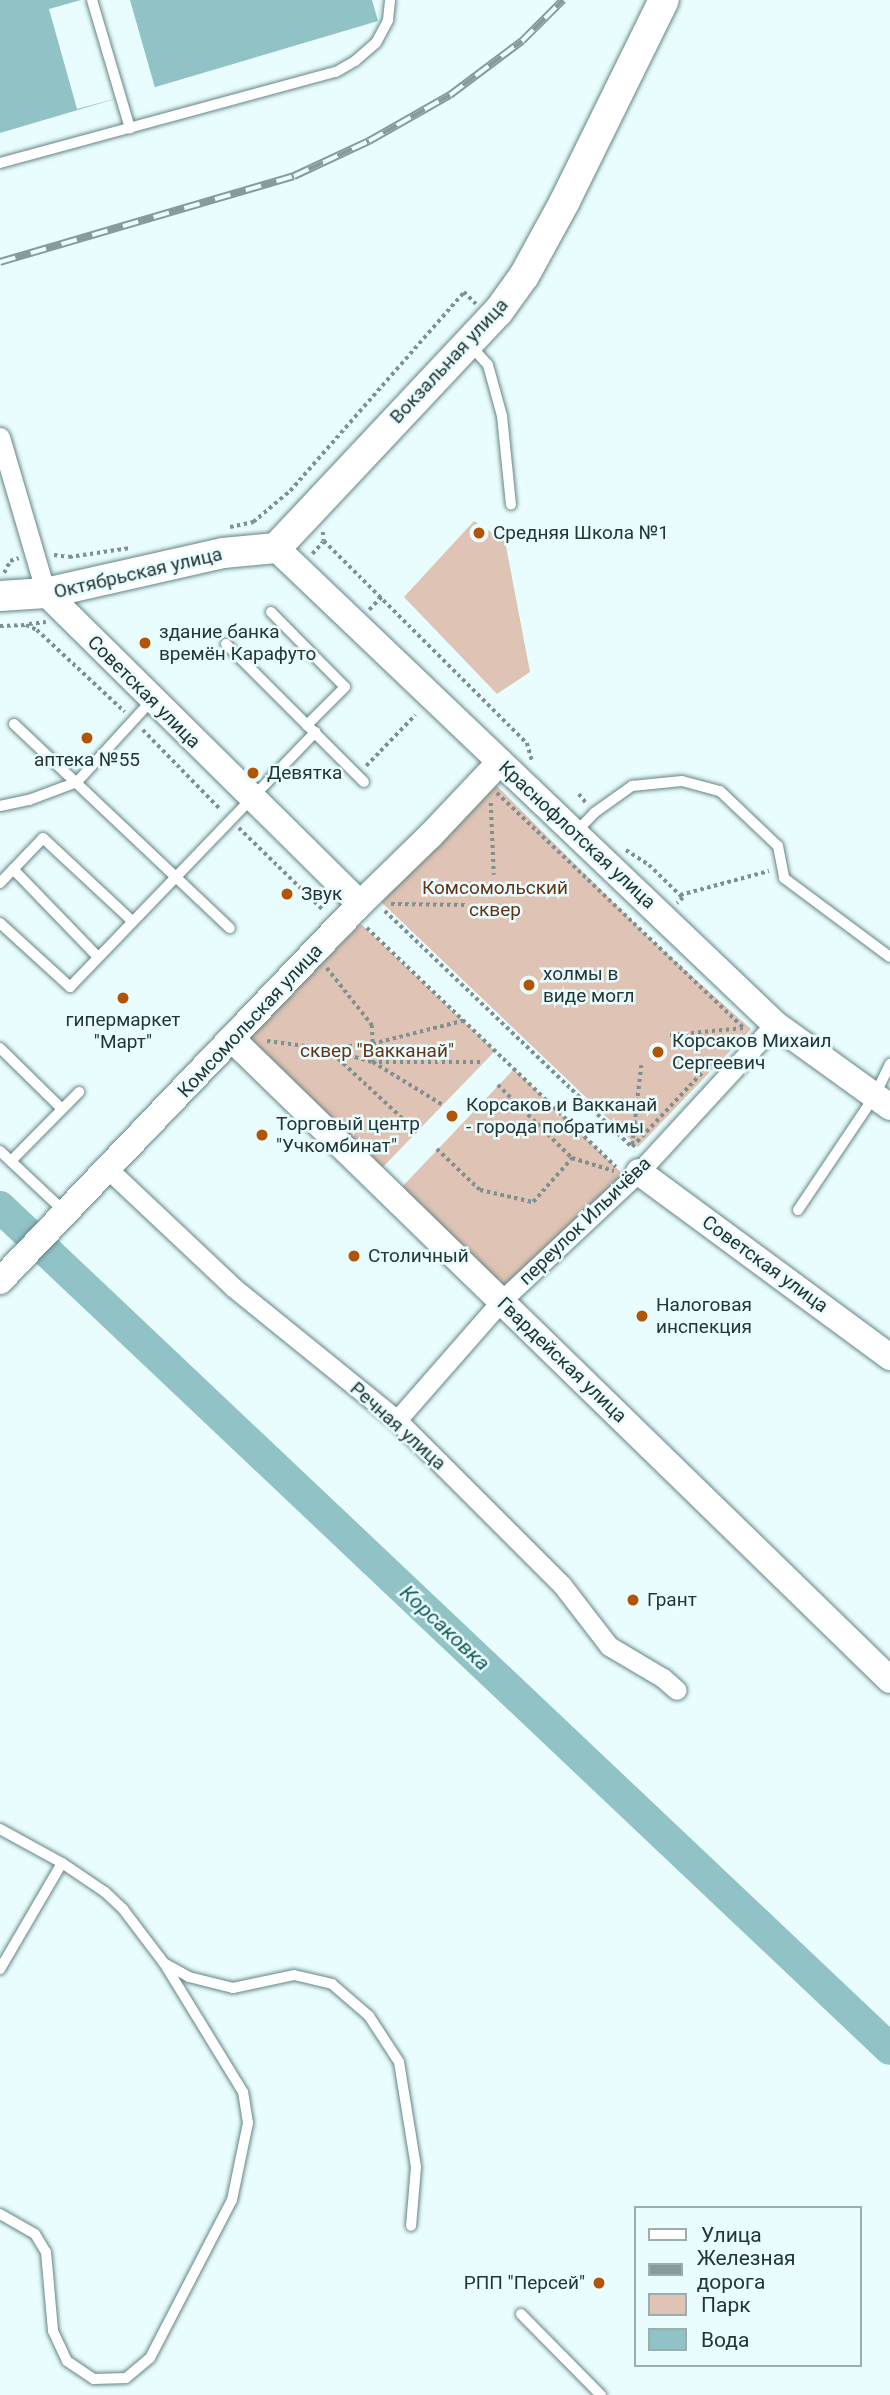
<!DOCTYPE html>
<meta charset="utf-8">
<style>
body{margin:0}
#map{position:relative;width:890px;height:2395px;overflow:hidden;background:#e9fdfe;font-family:Roboto,sans-serif}
div>[style]{position:absolute}
.green>*{inset:0;background:#dfc3b4}
.water>*{inset:0;background:#91c2c5}
.pier>*{inset:0;background:#e9fdfe}
.river>*{height:32px;margin:-16px;padding:0 16px;transform-origin:16px;border-radius:16px;background:#91c2c5}
.path>*{height:3.5px;margin-top:-1.75px;transform-origin:0;background:repeating-linear-gradient(90deg,#7f9091 0 3.5px,transparent 0 7px)}
.roads{filter:drop-shadow(0 0 2px #658586) drop-shadow(0 0 2px #658586)}
.lane>*{height:10px;margin:-5px;padding:0 5px;transform-origin:5px;border-radius:5px;background:#fff}
.street>*{height:19px;margin:-9.5px;padding:0 9.5px;transform-origin:9.5px;border-radius:9.5px;background:#fff}
.secondary>*{height:26px;margin:-13px;padding:0 13px;transform-origin:13px;border-radius:13px;background:#fff}
.primary>*{height:30px;margin:-15px;padding:0 15px;transform-origin:15px;border-radius:15px;background:#fff}
.rail>*{height:8px;margin-top:-4px;transform-origin:0;background:repeating-linear-gradient(90deg,#e9fdfe 0 16px,#899a9b 0 32px);box-sizing:border-box;border-block:2px solid #899a9b}
.dots>*{width:19px;height:19px;translate:-50% -50%;box-sizing:border-box;border:4px solid #e9fdfe;border-radius:50%}
span{translate:-50% -50%;white-space:nowrap;text-align:center;line-height:1.15;-webkit-text-stroke:5px #e9fdfe;paint-order:stroke}
.street-label{font-size:19px;color:#263434}
.poi-label{font-size:19px;color:#263434}
.left{translate:0 -50%;text-align:left}
.right{translate:-100% -50%;text-align:right}
.park-label{font-size:19px;color:#643315}
.water-label{font-size:21px;color:#13595c;font-style:italic}
.legend{position:absolute;left:634px;top:2206px;width:228px;height:161px;box-sizing:border-box;background:#e9fdfe;border:2px solid #9badad;margin:0;padding:9px 12px;list-style:none;font-size:21px;color:#263434}
.legend li{display:flex;align-items:center;gap:14px;height:35px}
.legend b{width:35px;border:2px solid #9badad}
</style>
<div id="map">
<div class="green">
<div style="clip-path:polygon(474px 521px,505px 541px,530px 672px,497px 694px,404px 597px)"></div>
<div style="clip-path:polygon(492px 781px,646px 935px,751px 1029px,638px 1147px,378px 899px)"></div>
<div style="clip-path:polygon(361px 924px,495px 1051px,382px 1168px,247px 1038px)"></div>
<div style="clip-path:polygon(514px 1069px,623px 1174px,505px 1288px,401px 1188px)"></div>
</div>
<div class="water">
<div style="clip-path:polygon(0 0,372px 0,378px 21px,0 133px)"></div>
</div>
<div class="pier">
<div style="clip-path:polygon(81px 0,130px 0,155px 88px,77px 109px,49px 9px)"></div>
</div>
<div class="river">
<div style="left:0;top:1207px;width:1225px;rotate:43.41deg"></div>
</div>
<div class="path">
<div style="left:230px;top:527px;width:24px;rotate:-12deg"></div>
<div style="left:253px;top:522px;width:48px;rotate:-40deg"></div>
<div style="left:290px;top:491px;width:264px;rotate:-48.8deg"></div>
<div style="left:464px;top:292px;width:17px;rotate:45deg"></div>
<div style="left:323px;top:532px;width:9px;rotate:84deg"></div>
<div style="left:324px;top:541px;width:286px;rotate:44.9deg"></div>
<div style="left:527px;top:743px;width:18px;rotate:74deg"></div>
<div style="left:312px;top:554px;width:16px;rotate:-47deg"></div>
<div style="left:54px;top:555px;width:15px;rotate:8deg"></div>
<div style="left:69px;top:557px;width:62px;rotate:-8.4deg"></div>
<div style="left:4px;top:573px;width:13px;rotate:-63deg"></div>
<div style="left:10px;top:561px;width:9px;rotate:-18deg"></div>
<div style="left:369px;top:610px;width:19px;rotate:-47deg"></div>
<div style="left:29px;top:624px;width:17px;rotate:-7deg"></div>
<div style="left:0;top:626px;width:26px;rotate:-2deg"></div>
<div style="left:26px;top:625px;width:12px;rotate:24deg"></div>
<div style="left:37px;top:630px;width:120px;rotate:43deg"></div>
<div style="left:143px;top:730px;width:112px;rotate:45.7deg"></div>
<div style="left:366px;top:766px;width:71px;rotate:-46.1deg"></div>
<div style="left:497px;top:793px;width:341px;rotate:43.6deg"></div>
<div style="left:579px;top:794px;width:11px;rotate:52deg"></div>
<div style="left:491px;top:803px;width:72px;rotate:87.6deg"></div>
<div style="left:239px;top:828px;width:117px;rotate:44.3deg"></div>
<div style="left:626px;top:850px;width:27px;rotate:33deg"></div>
<div style="left:649px;top:865px;width:47px;rotate:44.1deg"></div>
<div style="left:683px;top:898px;width:8px;rotate:135deg"></div>
<div style="left:680px;top:895px;width:92px;rotate:-15.1deg"></div>
<div style="left:391px;top:904px;width:75px;rotate:0.8deg"></div>
<div style="left:385px;top:911px;width:342px;rotate:43.7deg"></div>
<div style="left:367px;top:928px;width:345px;rotate:43.8deg"></div>
<div style="left:327px;top:968px;width:73px;rotate:51.7deg"></div>
<div style="left:372px;top:1025px;width:19px;rotate:87deg"></div>
<div style="left:464px;top:1021px;width:94px;rotate:165.8deg"></div>
<div style="left:373px;top:1044px;width:45px;rotate:173.7deg"></div>
<div style="left:328px;top:1049px;width:46px;rotate:16.5deg"></div>
<div style="left:372px;top:1062px;width:111px"></div>
<div style="left:670px;top:1035px;width:74px;rotate:-5.4deg"></div>
<div style="left:267px;top:1041px;width:62px;rotate:7.5deg"></div>
<div style="left:328px;top:1049px;width:122px;rotate:43deg"></div>
<div style="left:373px;top:1062px;width:82px;rotate:31.6deg"></div>
<div style="left:498px;top:1085px;width:104px;rotate:44.6deg"></div>
<div style="left:632px;top:1145px;width:80px;rotate:-83.5deg"></div>
<div style="left:632px;top:1147px;width:120px;rotate:-46.7deg"></div>
<div style="left:437px;top:1149px;width:59px;rotate:43.6deg"></div>
<div style="left:480px;top:1190px;width:54px;rotate:12.8deg"></div>
<div style="left:533px;top:1202px;width:59px;rotate:-48.4deg"></div>
<div style="left:572px;top:1158px;width:44px;rotate:17.2deg"></div>
</div>
<div class="roads">
<div class="lane">
<div style="left:92px;top:0;width:134px;rotate:73.5deg"></div>
<div style="left:0;top:163px;width:348px;rotate:-15.2deg"></div>
<div style="left:336px;top:72px;width:22px;rotate:-30deg"></div>
<div style="left:355px;top:61px;width:28px;rotate:-41deg"></div>
<div style="left:376px;top:43px;width:26px;rotate:-62deg"></div>
<div style="left:388px;top:20px;width:20px;rotate:-84deg"></div>
<div style="left:471px;top:346px;width:25px;rotate:48deg"></div>
<div style="left:488px;top:365px;width:53px;rotate:74.6deg"></div>
<div style="left:502px;top:416px;width:89px;rotate:84.2deg"></div>
<div style="left:271px;top:612px;width:105px;rotate:45.4deg"></div>
<div style="left:345px;top:687px;width:54px;rotate:135deg"></div>
<div style="left:226px;top:644px;width:195px;rotate:45deg"></div>
<div style="left:14px;top:724px;width:297px;rotate:43.4deg"></div>
<div style="left:0;top:806px;width:30px;rotate:-12deg"></div>
<div style="left:29px;top:800px;width:51px;rotate:-20.6deg"></div>
<div style="left:77px;top:782px;width:111px;rotate:-47.6deg"></div>
<div style="left:575px;top:833px;width:28px;rotate:-46deg"></div>
<div style="left:594px;top:813px;width:47px;rotate:-35.4deg"></div>
<div style="left:632px;top:786px;width:50px;rotate:-5.7deg"></div>
<div style="left:682px;top:781px;width:39px;rotate:15deg"></div>
<div style="left:720px;top:791px;width:80px;rotate:43.5deg"></div>
<div style="left:778px;top:846px;width:33px;rotate:79deg"></div>
<div style="left:784px;top:878px;width:132px;rotate:36.7deg"></div>
<div style="left:13px;top:869px;width:122px;rotate:46deg"></div>
<div style="left:0;top:883px;width:62px;rotate:-46.3deg"></div>
<div style="left:43px;top:838px;width:122px;rotate:43deg"></div>
<div style="left:0;top:923px;width:95px;rotate:42.4deg"></div>
<div style="left:70px;top:987px;width:354px;rotate:-46.1deg"></div>
<div style="left:0;top:1048px;width:87px;rotate:44.5deg"></div>
<div style="left:0;top:1151px;width:88px;rotate:43.2deg"></div>
<div style="left:11px;top:1161px;width:97px;rotate:-45.4deg"></div>
<div style="left:798px;top:1210px;width:136px;rotate:-56.1deg"></div>
<div style="left:874px;top:1097px;width:37px;rotate:-64deg"></div>
<div style="left:0;top:1829px;width:71px;rotate:28.7deg"></div>
<div style="left:62px;top:1863px;width:123px;rotate:120.3deg"></div>
<div style="left:62px;top:1863px;width:52px;rotate:34deg"></div>
<div style="left:105px;top:1892px;width:25px;rotate:43deg"></div>
<div style="left:123px;top:1909px;width:68px;rotate:52.8deg"></div>
<div style="left:164px;top:1963px;width:29px;rotate:29deg"></div>
<div style="left:189px;top:1977px;width:45px;rotate:14deg"></div>
<div style="left:233px;top:1988px;width:62px;rotate:-12deg"></div>
<div style="left:294px;top:1975px;width:39px;rotate:13deg"></div>
<div style="left:332px;top:1984px;width:49px;rotate:40.9deg"></div>
<div style="left:369px;top:2016px;width:55px;rotate:56.9deg"></div>
<div style="left:399px;top:2062px;width:106px;rotate:80.8deg"></div>
<div style="left:416px;top:2167px;width:59px;rotate:94.8deg"></div>
<div style="left:0;top:2214px;width:40px;rotate:29.7deg"></div>
<div style="left:35px;top:2234px;width:21px;rotate:59deg"></div>
<div style="left:46px;top:2252px;width:79px;rotate:84.9deg"></div>
<div style="left:53px;top:2331px;width:33px;rotate:65deg"></div>
<div style="left:67px;top:2361px;width:32px;rotate:34deg"></div>
<div style="left:94px;top:2379px;width:32px;rotate:-2deg"></div>
<div style="left:126px;top:2378px;width:31px;rotate:-40deg"></div>
<div style="left:150px;top:2358px;width:178px;rotate:-62.6deg"></div>
<div style="left:232px;top:2200px;width:79px;rotate:-78.3deg"></div>
<div style="left:248px;top:2123px;width:31px;rotate:-99deg"></div>
<div style="left:243px;top:2092px;width:151px;rotate:-121.5deg"></div>
<div style="left:521px;top:2314px;width:114px;rotate:45.4deg"></div>
</div>
<div class="street">
<div style="left:0;top:437px;width:163px;rotate:73.6deg"></div>
<div style="left:109px;top:1170px;width:170px;rotate:43.3deg"></div>
<div style="left:233px;top:1287px;width:211px;rotate:39deg"></div>
<div style="left:397px;top:1420px;width:233px;rotate:45deg"></div>
<div style="left:562px;top:1585px;width:77px;rotate:52.4deg"></div>
<div style="left:609px;top:1646px;width:63px;rotate:30.7deg"></div>
<div style="left:663px;top:1678px;width:18px;rotate:41deg"></div>
<div style="left:397px;top:1420px;width:158px;rotate:-48.8deg"></div>
<div style="left:501px;top:1301px;width:189px;rotate:-43.1deg"></div>
<div style="left:639px;top:1172px;width:201px;rotate:-47.4deg"></div>
</div>
<div class="secondary">
<div style="left:276px;top:548px;width:690px;rotate:43.65deg"></div>
<div style="left:775px;top:1024px;width:142px;rotate:35.8deg"></div>
<div style="left:46px;top:593px;width:442px;rotate:44.7deg"></div>
<div style="left:233px;top:1040px;width:917px;rotate:44.25deg"></div>
<div style="left:639px;top:1172px;width:312px;rotate:36.4deg"></div>
<div style="left:0;top:1281px;width:521px;rotate:-46.32deg"></div>
<div style="left:360px;top:904px;width:98px;rotate:-44.2deg"></div>
<div style="left:430px;top:836px;width:102px;rotate:-46.6deg"></div>
</div>
<div class="primary">
<div style="left:0;top:596px;width:46px;rotate:-3.7deg"></div>
<div style="left:46px;top:593px;width:181px;rotate:-12.7deg"></div>
<div style="left:223px;top:553px;width:53px;rotate:-5.4deg"></div>
<div style="left:276px;top:548px;width:324px;rotate:-46.8deg"></div>
<div style="left:498px;top:312px;width:44px;rotate:-54.2deg"></div>
<div style="left:524px;top:276px;width:85px;rotate:-61.3deg"></div>
<div style="left:565px;top:201px;width:224px;rotate:-63.8deg"></div>
</div>
</div>
<div class="rail">
<div style="left:0;top:262px;width:306px;rotate:-16.3deg"></div>
<div style="left:294px;top:176px;width:83px;rotate:-25deg"></div>
<div style="left:369px;top:141px;width:93px;rotate:-29.6deg"></div>
<div style="left:450px;top:95px;width:90px;rotate:-36.9deg"></div>
<div style="left:522px;top:41px;width:58px;rotate:-45deg"></div>
</div>
<div class="dots">
<div style="left:479px;top:533px;background:#b25405"></div>
<div style="left:145px;top:643px;background:#b25405"></div>
<div style="left:87px;top:738px;background:#b25405"></div>
<div style="left:253px;top:773px;background:#b25405"></div>
<div style="left:287px;top:894px;background:#b25405"></div>
<div style="left:529px;top:985px;background:#b25405"></div>
<div style="left:123px;top:998px;background:#b25405"></div>
<div style="left:658px;top:1052px;background:#b25405"></div>
<div style="left:452px;top:1116px;background:#b25405"></div>
<div style="left:262px;top:1135px;background:#b25405"></div>
<div style="left:354px;top:1256px;background:#b25405"></div>
<div style="left:642px;top:1316px;background:#b25405"></div>
<div style="left:633px;top:1600px;background:#b25405"></div>
<div style="left:599px;top:2283px;background:#b25405"></div>
</div>
<div class="street-label">
<span style="left:449px;top:361px;rotate:-47deg">Вокзальная улица</span>
<span style="left:138px;top:573px;rotate:-13deg">Октябрьская улица</span>
<span style="left:144px;top:692px;rotate:45deg">Советская улица</span>
<span style="left:577px;top:835px;rotate:43deg">Краснофлотская улица</span>
<span style="left:250px;top:1021px;rotate:-47deg">Комсомольская улица</span>
<span style="left:585px;top:1221px;rotate:-44deg">переулок Ильичёва</span>
<span style="left:765px;top:1264px;rotate:36deg">Советская улица</span>
<span style="left:562px;top:1360px;rotate:44deg">Гвардейская улица</span>
<span style="left:398px;top:1426px;rotate:42deg">Речная улица</span>
</div>
<div class="poi-label">
<span class="left" style="left:493px;top:533px">Средняя Школа №1</span>
<span class="left" style="left:159px;top:643px">здание банка<br>времён Карафуто</span>
<span style="left:87px;top:760px">аптека №55</span>
<span class="left" style="left:267px;top:773px">Девятка</span>
<span class="left" style="left:301px;top:894px">Звук</span>
<span class="left" style="left:543px;top:985px">холмы в<br>виде могл</span>
<span style="left:123px;top:1031px">гипермаркет<br>"Март"</span>
<span class="left" style="left:672px;top:1052px">Корсаков Михаил<br>Сергеевич</span>
<span class="left" style="left:466px;top:1116px">Корсаков и Вакканай<br>- города побратимы</span>
<span class="left" style="left:276px;top:1135px">Торговый центр<br>"Учкомбинат"</span>
<span class="left" style="left:368px;top:1256px">Столичный</span>
<span class="left" style="left:656px;top:1316px">Налоговая<br>инспекция</span>
<span class="left" style="left:647px;top:1600px">Грант</span>
<span class="right" style="left:585px;top:2283px">РПП "Персей"</span>
</div>
<div class="park-label">
<span style="left:495px;top:899px">Комсомольский<br>сквер</span>
<span style="left:377px;top:1051px">сквер "Вакканай"</span>
</div>
<div class="water-label">
<span style="left:445px;top:1628px;rotate:43deg">Корсаковка</span>
</div>
<ul class="legend">
<li><b style="height:9px;background:#fff"></b>Улица</li>
<li><b style="height:9px;background:#899a9b"></b>Железная дорога</li>
<li><b style="height:19px;background:#dfc3b4"></b>Парк</li>
<li><b style="height:19px;background:#91c2c5"></b>Вода</li>
</ul>
</div>
